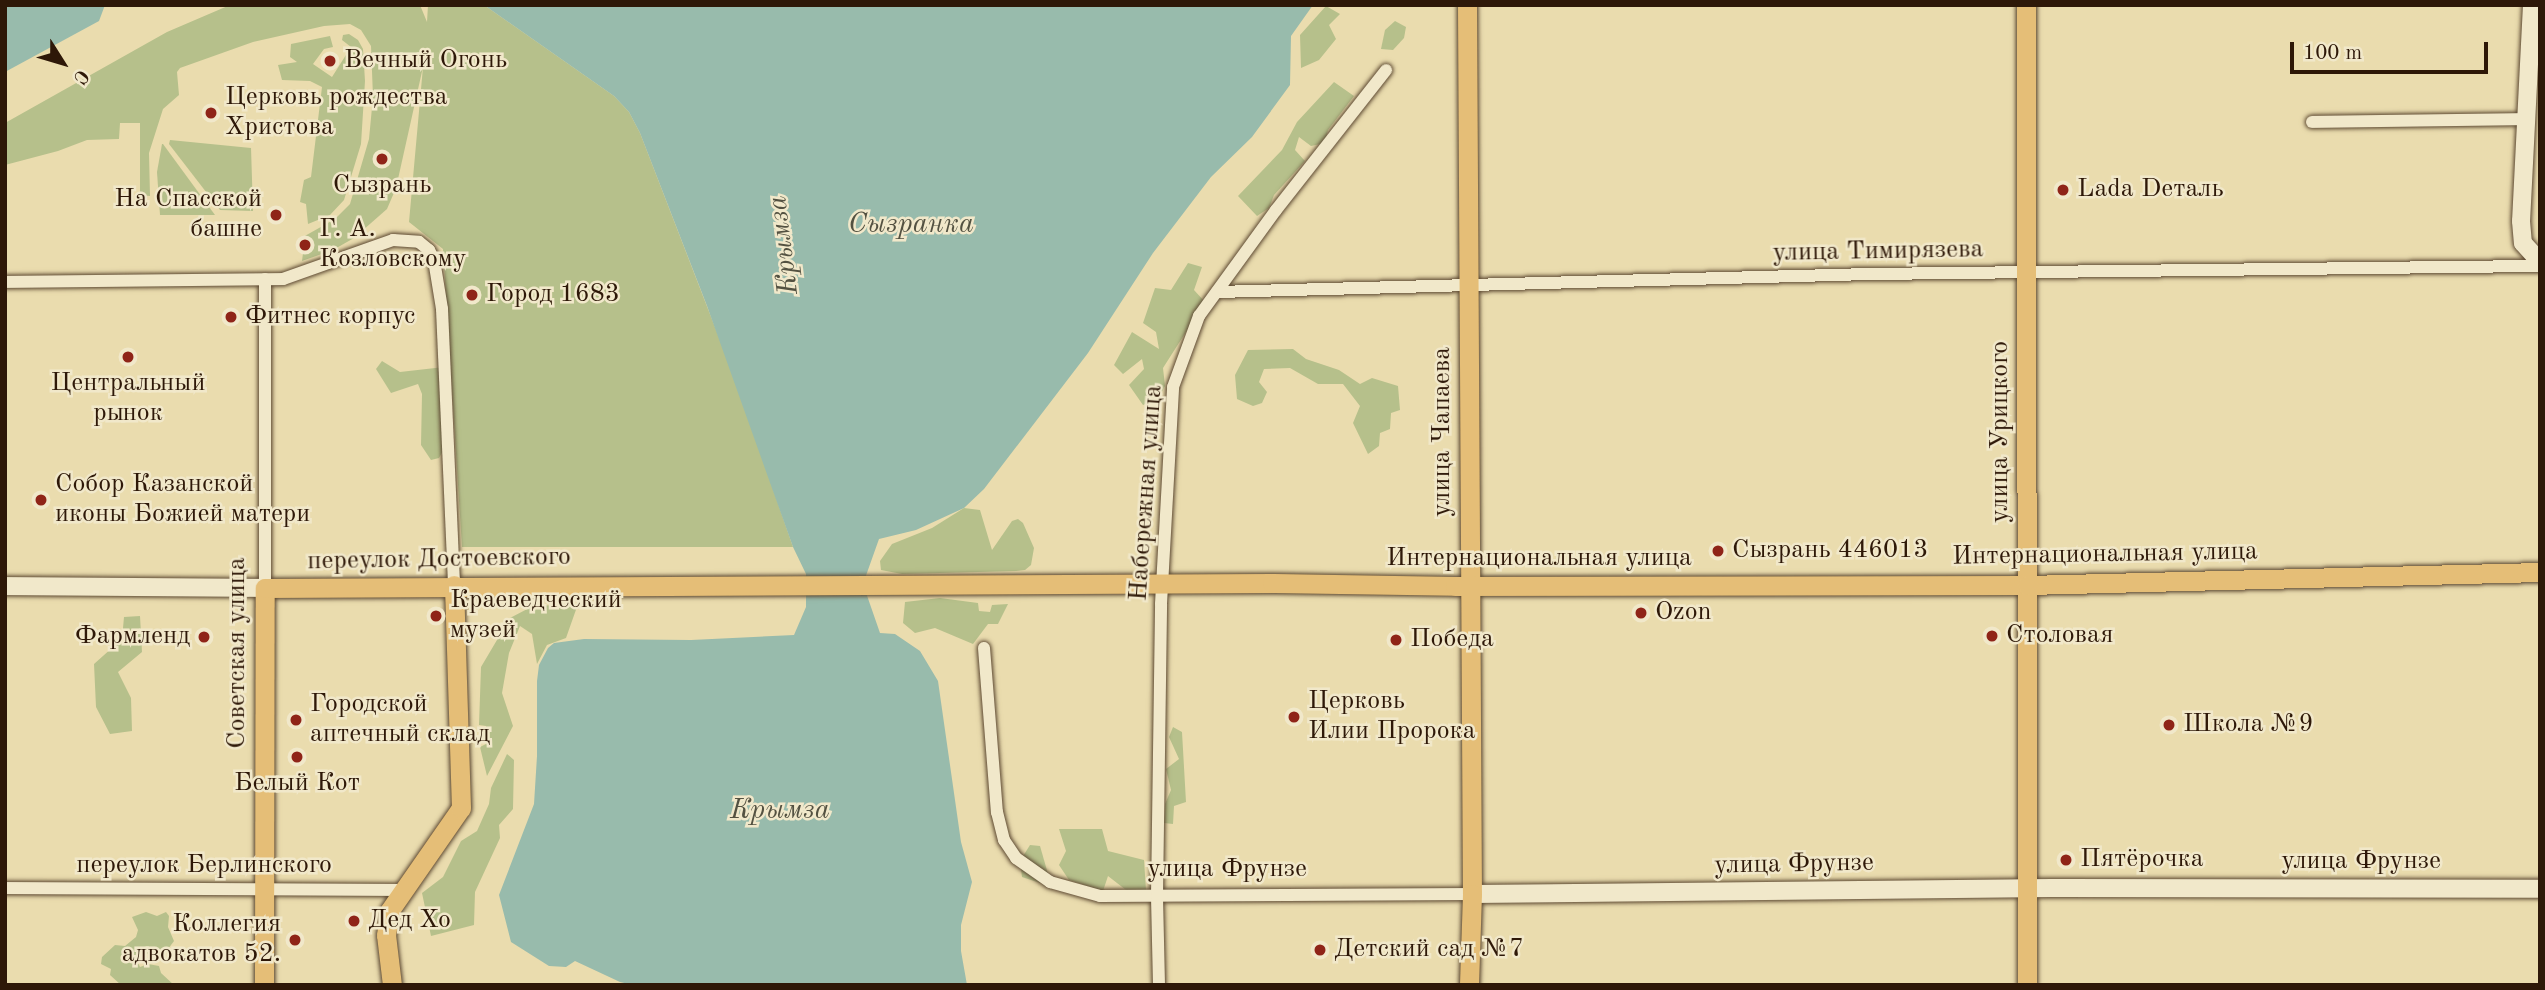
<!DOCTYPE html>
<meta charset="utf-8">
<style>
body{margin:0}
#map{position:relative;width:2545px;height:990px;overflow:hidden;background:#eadcae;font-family:"Old Standard TT",serif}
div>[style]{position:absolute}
.green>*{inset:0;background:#b6c08b}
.water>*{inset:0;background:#98bbac}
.roads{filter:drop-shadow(0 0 2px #5d4932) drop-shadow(0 0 2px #5d4932)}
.street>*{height:12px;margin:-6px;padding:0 6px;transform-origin:6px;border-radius:6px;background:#f1e8ca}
.secondary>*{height:18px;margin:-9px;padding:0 9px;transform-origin:9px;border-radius:9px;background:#f1e8ca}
.primary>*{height:19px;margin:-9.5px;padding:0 9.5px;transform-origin:9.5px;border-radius:9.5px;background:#e5be77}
.dots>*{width:19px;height:19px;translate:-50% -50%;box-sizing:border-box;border:4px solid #f1e8ca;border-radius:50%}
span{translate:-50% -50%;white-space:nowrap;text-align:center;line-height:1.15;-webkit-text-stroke:5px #f1e8ca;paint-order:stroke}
.poi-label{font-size:26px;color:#2e1808}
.left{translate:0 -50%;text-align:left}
.right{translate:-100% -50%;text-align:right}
.street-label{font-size:26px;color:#2e1808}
.water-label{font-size:28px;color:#535141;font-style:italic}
.frame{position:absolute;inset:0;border:7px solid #2e1808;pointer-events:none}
.north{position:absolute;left:28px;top:28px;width:70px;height:70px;-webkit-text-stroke:5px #f1e8ca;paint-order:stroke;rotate:127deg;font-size:19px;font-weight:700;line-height:28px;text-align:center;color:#2e1808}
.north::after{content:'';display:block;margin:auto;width:24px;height:32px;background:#2e1808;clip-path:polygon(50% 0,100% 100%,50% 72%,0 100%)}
.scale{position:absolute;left:2290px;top:42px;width:198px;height:32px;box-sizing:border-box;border:4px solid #2e1808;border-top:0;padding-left:9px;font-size:21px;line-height:24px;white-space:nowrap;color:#2e1808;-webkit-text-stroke:5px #f1e8ca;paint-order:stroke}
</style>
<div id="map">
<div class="green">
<div style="clip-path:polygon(230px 5px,420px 5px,427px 22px,428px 5px,484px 5px,614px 96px,629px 112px,640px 133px,735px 379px,793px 547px,462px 547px,443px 249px,409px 222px,423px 67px,396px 188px,387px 209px,354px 238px,333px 250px,302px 261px,303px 253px,308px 250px,307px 239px,303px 237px,335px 219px,350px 204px,369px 139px,373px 97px,371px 46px,361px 30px,350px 24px,324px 26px,253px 42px,180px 68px,177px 72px,179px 95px,163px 109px,149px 153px,150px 196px,140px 195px,140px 123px,120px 123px,119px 139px,87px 140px,58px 151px,5px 165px,5px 123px,167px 32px)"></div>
<div style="clip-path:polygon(1326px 6px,1340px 14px,1329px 25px,1336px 39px,1319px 60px,1301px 68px,1300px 35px)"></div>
<div style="clip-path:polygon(1395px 21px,1406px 27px,1404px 38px,1393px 50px,1381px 49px,1385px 30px)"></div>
<div style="clip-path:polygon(349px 34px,358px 40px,363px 49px,365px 81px,361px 144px,344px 200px,330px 215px,308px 224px,306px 204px,300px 202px,304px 180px,311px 177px,322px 87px,310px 81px,282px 80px,278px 65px,297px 62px,290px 57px,291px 44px,330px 36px,333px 47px,324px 49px,313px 64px,332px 77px,351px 47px,342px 40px,343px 35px)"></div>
<div style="clip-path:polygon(1334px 82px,1354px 96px,1328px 130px,1325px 143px,1311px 146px,1299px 137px,1295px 150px,1305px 161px,1274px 195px,1269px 208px,1257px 216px,1238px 196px,1282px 150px,1297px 122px)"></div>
<div style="clip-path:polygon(170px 140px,251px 148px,253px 211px,220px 210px,169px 144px)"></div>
<div style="clip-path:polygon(162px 144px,163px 144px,215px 215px,160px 215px,157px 172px)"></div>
<div style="clip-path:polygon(1188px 263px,1202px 267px,1194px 290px,1205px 302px,1163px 368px,1165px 386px,1158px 399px,1143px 405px,1129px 385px,1144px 369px,1142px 359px,1123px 374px,1114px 365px,1132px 332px,1159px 349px,1156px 332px,1143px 323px,1155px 288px,1171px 290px)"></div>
<div style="clip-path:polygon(1293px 349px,1306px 359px,1339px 370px,1360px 384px,1372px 378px,1398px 386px,1400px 410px,1391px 413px,1390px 429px,1380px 433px,1379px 446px,1368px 454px,1353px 423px,1360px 406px,1343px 384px,1318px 384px,1290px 368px,1264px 369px,1259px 382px,1267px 392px,1262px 403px,1253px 406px,1237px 399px,1235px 375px,1248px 350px)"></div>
<div style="clip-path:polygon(382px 361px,400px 372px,444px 367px,445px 447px,439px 458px,431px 460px,421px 445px,422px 394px,418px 384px,391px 393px,376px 369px)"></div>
<div style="clip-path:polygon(964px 508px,980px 510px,992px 550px,1012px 521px,1018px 519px,1023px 523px,1034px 548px,1031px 565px,1025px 570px,1016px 571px,902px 574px,881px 570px,880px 561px,892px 544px,932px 528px)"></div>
<div style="clip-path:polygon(940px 598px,978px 603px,979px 611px,990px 612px,992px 605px,1008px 604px,998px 624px,988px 624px,973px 644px,935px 628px,915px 633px,903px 623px,905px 602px)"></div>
<div style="clip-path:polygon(578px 604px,566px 638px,547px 645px,537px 664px,532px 634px,520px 626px,509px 653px,502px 693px,513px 726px,487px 776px,480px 747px,486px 744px,486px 726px,479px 725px,481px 667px,510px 618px,533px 606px)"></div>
<div style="clip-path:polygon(140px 616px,142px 652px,118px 672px,131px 698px,132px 731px,110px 734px,96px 707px,94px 664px,122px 639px,124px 617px)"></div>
<div style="clip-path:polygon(1173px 727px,1182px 732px,1186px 802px,1174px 806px,1173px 824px,1164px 823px,1165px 804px,1171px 790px,1166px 769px,1179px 759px,1169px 737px)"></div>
<div style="clip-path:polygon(507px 754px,514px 760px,513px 809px,499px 825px,500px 838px,475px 892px,474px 925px,431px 936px,422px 893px,443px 877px,461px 841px,477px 831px,489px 804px,491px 788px)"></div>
<div style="clip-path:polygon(1059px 829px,1102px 829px,1108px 851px,1144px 860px,1146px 890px,1126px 890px,1108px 876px,1103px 891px,1069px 880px,1059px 865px,1066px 851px)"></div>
<div style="clip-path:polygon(1030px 845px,1040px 846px,1048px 874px,1040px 883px,1022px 877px,1020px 861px)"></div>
<div style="clip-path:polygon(146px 912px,157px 916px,166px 912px,169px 916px,168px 927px,174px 941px,165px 953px,147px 954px,138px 963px,140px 967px,148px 964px,159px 966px,161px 973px,174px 985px,121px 985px,110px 975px,111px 969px,101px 964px,102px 957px,115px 945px,125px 946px,136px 937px,138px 930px,132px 917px)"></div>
</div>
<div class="water">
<div style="clip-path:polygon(5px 5px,105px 5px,99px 21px,5px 72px)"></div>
<div style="clip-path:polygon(484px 5px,1313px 5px,1291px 36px,1290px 85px,1252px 137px,1211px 177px,1153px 253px,1088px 353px,984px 489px,964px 508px,916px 530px,879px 539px,863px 584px,880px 633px,895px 634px,920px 651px,938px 681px,961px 842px,972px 882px,961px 925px,961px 951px,967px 985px,633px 985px,620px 982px,575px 961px,566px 967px,549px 966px,511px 942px,499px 895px,534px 804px,537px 756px,537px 681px,539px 665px,548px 648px,554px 643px,584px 639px,691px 640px,794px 635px,806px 607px,806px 574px,793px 547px,707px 306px,640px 133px,629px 112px,614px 96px)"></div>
</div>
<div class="roads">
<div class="street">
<div style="left:2312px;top:122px;width:214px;rotate:-0.8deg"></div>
<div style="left:5px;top:282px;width:278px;rotate:-0.6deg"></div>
<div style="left:283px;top:279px;width:117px;rotate:-19.5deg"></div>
<div style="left:393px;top:240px;width:26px;rotate:4deg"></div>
<div style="left:419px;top:242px;width:13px;rotate:39deg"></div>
<div style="left:429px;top:250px;width:11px;rotate:63deg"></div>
<div style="left:434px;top:260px;width:50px;rotate:80.7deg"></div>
<div style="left:442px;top:309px;width:276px;rotate:87.5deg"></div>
<div style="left:1217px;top:292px;width:654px;rotate:-1.58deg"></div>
<div style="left:1871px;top:274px;width:669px;rotate:-0.69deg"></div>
<div style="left:265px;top:588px;width:309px;rotate:-90deg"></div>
<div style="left:984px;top:648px;width:165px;rotate:85.5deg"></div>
<div style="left:997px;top:812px;width:29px;rotate:76deg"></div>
<div style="left:1004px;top:840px;width:22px;rotate:56deg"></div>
<div style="left:1016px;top:858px;width:42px;rotate:35.2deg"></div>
<div style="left:1050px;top:882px;width:52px;rotate:15.6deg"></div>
<div style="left:1100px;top:896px;width:372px;rotate:-0.3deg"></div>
<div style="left:5px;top:888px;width:398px;rotate:0.3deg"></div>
<div style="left:1159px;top:985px;width:89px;rotate:-91.3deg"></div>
<div style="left:1157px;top:896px;width:292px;rotate:-89.2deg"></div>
<div style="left:1161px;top:604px;width:217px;rotate:-86.8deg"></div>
<div style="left:1173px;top:387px;width:76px;rotate:-69.9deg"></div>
<div style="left:1199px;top:316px;width:131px;rotate:-54deg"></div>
<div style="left:1276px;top:210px;width:178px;rotate:-51.8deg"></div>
</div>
<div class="secondary">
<div style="left:2532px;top:5px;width:216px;rotate:92.9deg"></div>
<div style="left:2521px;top:221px;width:22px;rotate:85deg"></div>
<div style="left:2523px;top:243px;width:25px;rotate:48deg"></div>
<div style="left:5px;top:586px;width:260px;rotate:0.4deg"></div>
<div style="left:1472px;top:894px;width:579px;rotate:-0.59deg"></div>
<div style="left:2051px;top:888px;width:489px;rotate:0.1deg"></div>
</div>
<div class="primary">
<div style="left:1467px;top:5px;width:889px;rotate:89.68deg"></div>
<div style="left:1472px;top:894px;width:91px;rotate:91.9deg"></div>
<div style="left:2026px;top:5px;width:980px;rotate:89.94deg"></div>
<div style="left:264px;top:985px;width:397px;rotate:-89.9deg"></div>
<div style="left:265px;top:588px;width:1007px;rotate:-0.28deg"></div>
<div style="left:1272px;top:583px;width:183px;rotate:0.9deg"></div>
<div style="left:1455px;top:586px;width:572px;rotate:-0.1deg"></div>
<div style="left:2027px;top:585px;width:513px;rotate:-1.45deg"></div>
<div style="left:392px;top:985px;width:50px;rotate:-96.8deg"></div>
<div style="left:386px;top:935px;width:25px;rotate:-81deg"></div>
<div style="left:390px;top:910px;width:124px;rotate:-55.2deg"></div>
<div style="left:461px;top:808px;width:223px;rotate:-91.8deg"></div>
</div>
</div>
<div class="dots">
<div style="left:330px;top:61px;background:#8f2418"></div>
<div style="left:211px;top:113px;background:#8f2418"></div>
<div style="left:382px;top:159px;background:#8f2418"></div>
<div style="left:2063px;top:190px;background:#8f2418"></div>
<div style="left:276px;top:215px;background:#8f2418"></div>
<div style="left:305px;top:245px;background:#8f2418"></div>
<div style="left:472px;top:295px;background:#8f2418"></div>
<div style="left:231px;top:317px;background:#8f2418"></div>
<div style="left:128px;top:357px;background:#8f2418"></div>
<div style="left:41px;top:500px;background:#8f2418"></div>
<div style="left:1718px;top:551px;background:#8f2418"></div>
<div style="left:1641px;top:613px;background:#8f2418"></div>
<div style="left:436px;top:616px;background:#8f2418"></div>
<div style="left:1992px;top:636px;background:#8f2418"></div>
<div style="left:204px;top:637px;background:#8f2418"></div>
<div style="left:1396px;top:640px;background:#8f2418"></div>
<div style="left:1294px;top:717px;background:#8f2418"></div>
<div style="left:296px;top:720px;background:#8f2418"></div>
<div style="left:2169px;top:725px;background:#8f2418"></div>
<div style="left:297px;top:757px;background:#8f2418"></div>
<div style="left:2066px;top:860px;background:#8f2418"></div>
<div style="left:354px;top:921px;background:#8f2418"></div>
<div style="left:295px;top:940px;background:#8f2418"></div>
<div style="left:1320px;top:950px;background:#8f2418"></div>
</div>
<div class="poi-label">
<span class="left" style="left:344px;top:61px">Вечный Огонь</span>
<span class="left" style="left:225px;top:113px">Церковь рождества<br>Христова</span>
<span style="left:382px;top:186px">Сызрань</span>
<span class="left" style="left:2077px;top:190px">Lada Dеталь</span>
<span class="right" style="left:262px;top:215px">На Спасской<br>башне</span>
<span class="left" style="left:319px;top:245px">Г. А.<br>Козловскому</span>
<span class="left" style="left:486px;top:295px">Город 1683</span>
<span class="left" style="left:245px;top:317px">Фитнес корпус</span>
<span style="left:128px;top:399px">Центральный<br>рынок</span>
<span class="left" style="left:55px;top:500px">Собор Казанской<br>иконы Божией матери</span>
<span class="left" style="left:1732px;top:551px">Сызрань 446013</span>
<span class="left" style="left:450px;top:616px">Краеведческий<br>музей</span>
<span class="left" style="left:1655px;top:613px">Ozon</span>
<span class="left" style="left:2006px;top:636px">Столовая</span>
<span class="right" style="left:190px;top:637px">Фармленд</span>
<span class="left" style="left:1410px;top:640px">Победа</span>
<span class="left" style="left:1308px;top:717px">Церковь<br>Илии Пророка</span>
<span class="left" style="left:310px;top:720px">Городской<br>аптечный склад</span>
<span class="left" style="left:2183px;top:725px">Школа №9</span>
<span style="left:297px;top:784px">Белый Кот</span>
<span class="left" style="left:2080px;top:860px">Пятёрочка</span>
<span class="left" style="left:368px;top:921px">Дед Хо</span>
<span class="right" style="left:281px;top:940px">Коллегия<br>адвокатов 52.</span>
<span class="left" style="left:1334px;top:950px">Детский сад №7</span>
</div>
<div class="street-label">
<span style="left:1878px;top:252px;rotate:-1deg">улица Тимирязева</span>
<span style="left:1443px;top:432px;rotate:-90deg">улица Чапаева</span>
<span style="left:2001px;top:432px;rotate:-90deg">улица Урицкого</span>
<span style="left:1147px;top:493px;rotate:-86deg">Набережная улица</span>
<span style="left:2105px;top:555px;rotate:-1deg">Интернациональная улица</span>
<span style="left:1539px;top:559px">Интернациональная улица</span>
<span style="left:439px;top:560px;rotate:-1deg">переулок Достоевского</span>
<span style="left:238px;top:653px;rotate:-90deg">Советская улица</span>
<span style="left:2361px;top:862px">улица Фрунзе</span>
<span style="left:1794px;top:865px;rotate:-1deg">улица Фрунзе</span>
<span style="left:204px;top:866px">переулок Берлинского</span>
<span style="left:1227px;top:870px">улица Фрунзе</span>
</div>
<div class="water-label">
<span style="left:911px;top:225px">Сызранка</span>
<span style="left:784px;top:245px;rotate:-97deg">Крымза</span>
<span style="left:780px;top:811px">Крымза</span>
</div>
<div class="frame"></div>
<div class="north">С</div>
<div class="scale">100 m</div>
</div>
